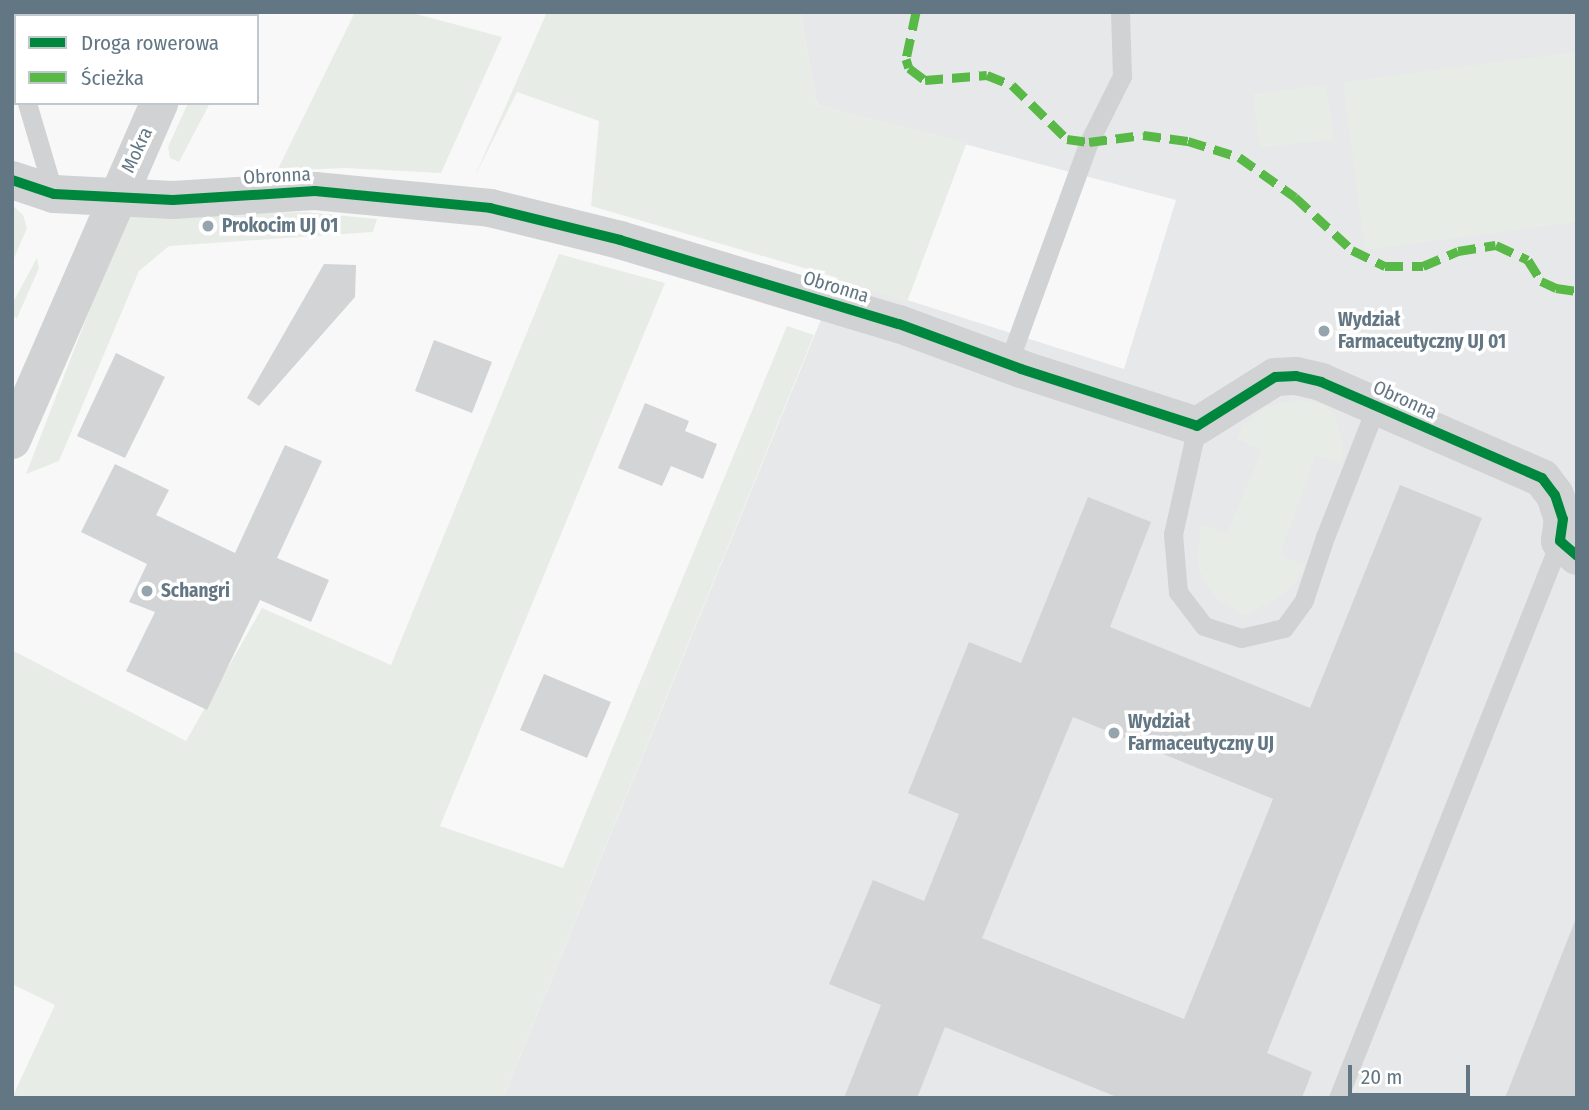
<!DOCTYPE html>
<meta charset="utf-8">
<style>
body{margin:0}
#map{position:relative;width:1589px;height:1110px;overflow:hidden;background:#f8f8f8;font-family:"Fira Sans Condensed",sans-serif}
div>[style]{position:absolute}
.built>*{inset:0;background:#e7e8e9}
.green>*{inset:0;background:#e8ece6}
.building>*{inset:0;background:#d3d4d5}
.lane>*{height:19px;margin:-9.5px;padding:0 9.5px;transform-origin:9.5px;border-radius:9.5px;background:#d1d2d3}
.street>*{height:38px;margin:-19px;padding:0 19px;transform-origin:19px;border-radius:19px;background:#d1d2d3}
.quiet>*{height:9px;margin-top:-4.5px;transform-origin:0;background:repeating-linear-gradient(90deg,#58b947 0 18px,transparent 0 27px)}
.cycleway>*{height:10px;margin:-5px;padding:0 5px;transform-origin:5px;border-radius:5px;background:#00873e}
.dots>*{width:19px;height:19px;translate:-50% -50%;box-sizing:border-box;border:4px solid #fff;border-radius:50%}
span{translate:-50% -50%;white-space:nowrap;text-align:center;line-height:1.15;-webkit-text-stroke:7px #fff;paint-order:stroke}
.street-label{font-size:19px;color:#627684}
.poi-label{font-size:19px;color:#627684;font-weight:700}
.left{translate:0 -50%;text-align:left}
.frame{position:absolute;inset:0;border:14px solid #627684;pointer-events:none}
.legend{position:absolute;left:14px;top:14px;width:245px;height:91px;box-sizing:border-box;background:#fff;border:2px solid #c0c8ce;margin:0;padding:9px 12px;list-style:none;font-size:21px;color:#627684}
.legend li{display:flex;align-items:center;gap:14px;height:35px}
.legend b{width:35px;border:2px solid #c0c8ce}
.scale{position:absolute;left:1348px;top:1065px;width:122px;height:32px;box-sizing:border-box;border:4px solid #627684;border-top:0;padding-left:9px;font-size:21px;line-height:24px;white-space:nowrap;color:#627684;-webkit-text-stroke:5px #fff;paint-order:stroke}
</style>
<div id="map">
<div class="built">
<div style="clip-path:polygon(800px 12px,1577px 12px,1577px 1098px,503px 1098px,838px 278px,1124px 369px,1176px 200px,817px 105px)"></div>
</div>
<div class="green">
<div style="clip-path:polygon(355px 12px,409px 12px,502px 37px,441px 173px,345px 168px,277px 171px)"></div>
<div style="clip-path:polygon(547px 12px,800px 12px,817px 105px,967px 142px,907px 302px,838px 278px,591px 206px,599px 121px,517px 92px,474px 178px)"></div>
<div style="clip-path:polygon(1577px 52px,1577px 222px,1365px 250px,1343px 82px)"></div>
<div style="clip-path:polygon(1326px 85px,1334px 139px,1260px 148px,1253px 94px)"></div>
<div style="clip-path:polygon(188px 103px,210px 103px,179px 162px,170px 158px,168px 147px)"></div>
<div style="clip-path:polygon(12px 205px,23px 215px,27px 228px,12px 263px)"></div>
<div style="clip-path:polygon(304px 212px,377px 219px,373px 232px,169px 246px,139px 271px,59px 461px,26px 474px,103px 275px,130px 216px)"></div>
<div style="clip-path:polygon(559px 254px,665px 283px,440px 826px,563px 868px,787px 326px,814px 335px,503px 1098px,12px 1098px,55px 1005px,12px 984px,12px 650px,186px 741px,262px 608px,391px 665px)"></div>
<div style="clip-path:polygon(37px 258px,39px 268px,17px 318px,12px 316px,12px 304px)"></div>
<div style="clip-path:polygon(1295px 400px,1323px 404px,1333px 412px,1343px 441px,1342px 464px,1315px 455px,1280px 555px,1305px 565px,1299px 579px,1280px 597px,1244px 615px,1216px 598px,1200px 572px,1197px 553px,1202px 524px,1227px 534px,1262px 450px,1237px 439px,1244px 425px,1266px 407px)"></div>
</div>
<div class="building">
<div style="clip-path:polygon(324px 264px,356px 265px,355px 297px,259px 406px,247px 398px)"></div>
<div style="clip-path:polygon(434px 340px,492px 362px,472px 413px,415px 391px)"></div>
<div style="clip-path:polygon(116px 353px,165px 377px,125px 458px,77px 436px)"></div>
<div style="clip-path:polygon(645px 403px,689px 421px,685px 431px,717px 444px,703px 479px,671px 466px,662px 486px,618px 468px)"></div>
<div style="clip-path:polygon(285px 445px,322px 461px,277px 558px,329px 580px,311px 622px,260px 600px,207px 710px,126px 671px,155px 612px,129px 602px,147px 564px,81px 532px,115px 464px,169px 490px,156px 515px,235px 553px)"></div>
<div style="clip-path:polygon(evenodd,1400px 485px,1482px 518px,1267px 1053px,1312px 1072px,1302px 1098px,1119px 1098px,945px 1027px,917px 1098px,844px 1098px,881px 1005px,829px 984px,873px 880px,924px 901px,959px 814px,908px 793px,969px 642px,1021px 663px,1088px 497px,1151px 522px,1110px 627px,1310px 708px,1400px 485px,1073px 717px,1273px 799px,1184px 1019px,982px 938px,1073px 717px)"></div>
<div style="clip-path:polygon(544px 674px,611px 702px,587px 758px,520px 730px)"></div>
<div style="clip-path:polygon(1575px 921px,1577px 1098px,1505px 1098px)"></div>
</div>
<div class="lane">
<div style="left:12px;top:51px;width:13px;rotate:72deg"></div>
<div style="left:27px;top:103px;width:95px;rotate:73.5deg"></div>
<div style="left:1008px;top:364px;width:236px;rotate:-70deg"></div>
<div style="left:1089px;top:142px;width:74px;rotate:-63.4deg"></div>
<div style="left:1122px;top:76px;width:64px;rotate:-91.8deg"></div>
<div style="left:1197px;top:426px;width:111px;rotate:102.5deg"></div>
<div style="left:1173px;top:534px;width:58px;rotate:85.1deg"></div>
<div style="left:1178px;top:592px;width:43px;rotate:52.6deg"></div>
<div style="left:1204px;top:626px;width:39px;rotate:18deg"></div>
<div style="left:1241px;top:638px;width:44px;rotate:-13.1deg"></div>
<div style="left:1284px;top:628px;width:34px;rotate:-54deg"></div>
<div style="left:1304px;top:600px;width:66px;rotate:-71.6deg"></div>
<div style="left:1325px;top:537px;width:140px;rotate:-68.6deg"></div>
<div style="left:1338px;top:1098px;width:600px;rotate:-68.27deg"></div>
</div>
<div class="street">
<div style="left:199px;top:16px;width:4px;rotate:-63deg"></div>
<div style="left:12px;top:180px;width:44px;rotate:18.4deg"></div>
<div style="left:54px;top:194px;width:119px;rotate:2.9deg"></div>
<div style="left:173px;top:200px;width:142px;rotate:-3.6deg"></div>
<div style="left:315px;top:191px;width:176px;rotate:5.5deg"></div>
<div style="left:490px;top:208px;width:134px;rotate:13.8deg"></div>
<div style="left:620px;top:240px;width:291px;rotate:16.8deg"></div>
<div style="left:899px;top:324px;width:130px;rotate:20.2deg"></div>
<div style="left:1021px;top:369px;width:185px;rotate:17.9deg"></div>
<div style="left:1197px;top:426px;width:92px;rotate:-32.1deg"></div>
<div style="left:1275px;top:377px;width:21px;rotate:-3deg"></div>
<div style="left:1296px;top:376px;width:26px;rotate:13deg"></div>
<div style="left:1321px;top:382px;width:241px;rotate:23.5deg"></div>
<div style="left:1542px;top:478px;width:21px;rotate:53deg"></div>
<div style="left:1555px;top:495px;width:25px;rotate:72deg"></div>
<div style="left:1563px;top:519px;width:22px;rotate:98deg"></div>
<div style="left:1560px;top:541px;width:23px;rotate:41deg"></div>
<div style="left:12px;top:440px;width:368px;rotate:-66.4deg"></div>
</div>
<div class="quiet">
<div style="left:916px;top:12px;width:48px;rotate:102deg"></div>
<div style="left:906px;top:59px;width:9px;rotate:72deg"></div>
<div style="left:909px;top:68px;width:20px;rotate:37deg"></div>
<div style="left:925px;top:80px;width:62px;rotate:-4.6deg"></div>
<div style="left:987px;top:75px;width:27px;rotate:22deg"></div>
<div style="left:1012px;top:85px;width:77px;rotate:44.5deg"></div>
<div style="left:1067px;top:139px;width:22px;rotate:8deg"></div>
<div style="left:1089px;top:142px;width:54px;rotate:-7.4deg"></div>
<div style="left:1143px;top:135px;width:45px;rotate:7.6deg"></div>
<div style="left:1188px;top:141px;width:53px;rotate:17.4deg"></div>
<div style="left:1239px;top:157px;width:69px;rotate:35.5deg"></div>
<div style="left:1295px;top:197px;width:78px;rotate:42.9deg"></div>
<div style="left:1352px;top:250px;width:37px;rotate:26deg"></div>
<div style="left:1385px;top:266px;width:38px"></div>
<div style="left:1423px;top:266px;width:38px;rotate:-23deg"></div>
<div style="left:1458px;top:251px;width:38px;rotate:-9deg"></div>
<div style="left:1496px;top:245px;width:35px;rotate:25deg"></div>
<div style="left:1528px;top:260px;width:25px;rotate:58deg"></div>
<div style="left:1541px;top:281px;width:17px;rotate:25deg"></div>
<div style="left:1556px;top:288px;width:21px;rotate:8deg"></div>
</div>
<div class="cycleway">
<div style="left:12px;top:180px;width:44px;rotate:18.4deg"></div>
<div style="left:54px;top:194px;width:119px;rotate:2.9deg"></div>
<div style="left:173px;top:200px;width:142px;rotate:-3.6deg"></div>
<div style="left:315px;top:191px;width:176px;rotate:5.5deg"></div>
<div style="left:490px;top:208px;width:134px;rotate:13.8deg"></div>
<div style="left:620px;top:240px;width:291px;rotate:16.8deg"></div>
<div style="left:899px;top:324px;width:130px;rotate:20.2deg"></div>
<div style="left:1021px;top:369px;width:185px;rotate:17.9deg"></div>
<div style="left:1197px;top:426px;width:92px;rotate:-32.1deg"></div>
<div style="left:1275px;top:377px;width:21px;rotate:-3deg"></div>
<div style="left:1296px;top:376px;width:26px;rotate:13deg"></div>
<div style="left:1321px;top:382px;width:241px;rotate:23.5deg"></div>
<div style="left:1542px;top:478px;width:21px;rotate:53deg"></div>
<div style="left:1555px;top:495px;width:25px;rotate:72deg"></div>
<div style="left:1563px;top:519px;width:22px;rotate:98deg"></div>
<div style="left:1560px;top:541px;width:23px;rotate:41deg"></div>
</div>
<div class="dots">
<div style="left:208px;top:226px;background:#96a4ad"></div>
<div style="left:1324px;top:331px;background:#96a4ad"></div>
<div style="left:147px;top:591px;background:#96a4ad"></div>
<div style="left:1114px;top:733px;background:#96a4ad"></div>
</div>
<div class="street-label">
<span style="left:137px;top:150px;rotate:-65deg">Mokra</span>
<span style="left:277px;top:176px;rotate:-3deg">Obronna</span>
<span style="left:836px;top:287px;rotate:17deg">Obronna</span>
<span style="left:1405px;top:400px;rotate:24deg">Obronna</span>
</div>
<div class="poi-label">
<span class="left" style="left:222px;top:226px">Prokocim UJ 01</span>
<span class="left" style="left:1338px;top:331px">Wydział<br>Farmaceutyczny UJ 01</span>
<span class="left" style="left:161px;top:591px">Schangri</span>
<span class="left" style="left:1128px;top:733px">Wydział<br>Farmaceutyczny UJ</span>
</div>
<div class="frame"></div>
<ul class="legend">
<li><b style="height:9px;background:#00873e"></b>Droga rowerowa</li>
<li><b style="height:9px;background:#58b947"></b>Ścieżka</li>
</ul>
<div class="scale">20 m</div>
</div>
